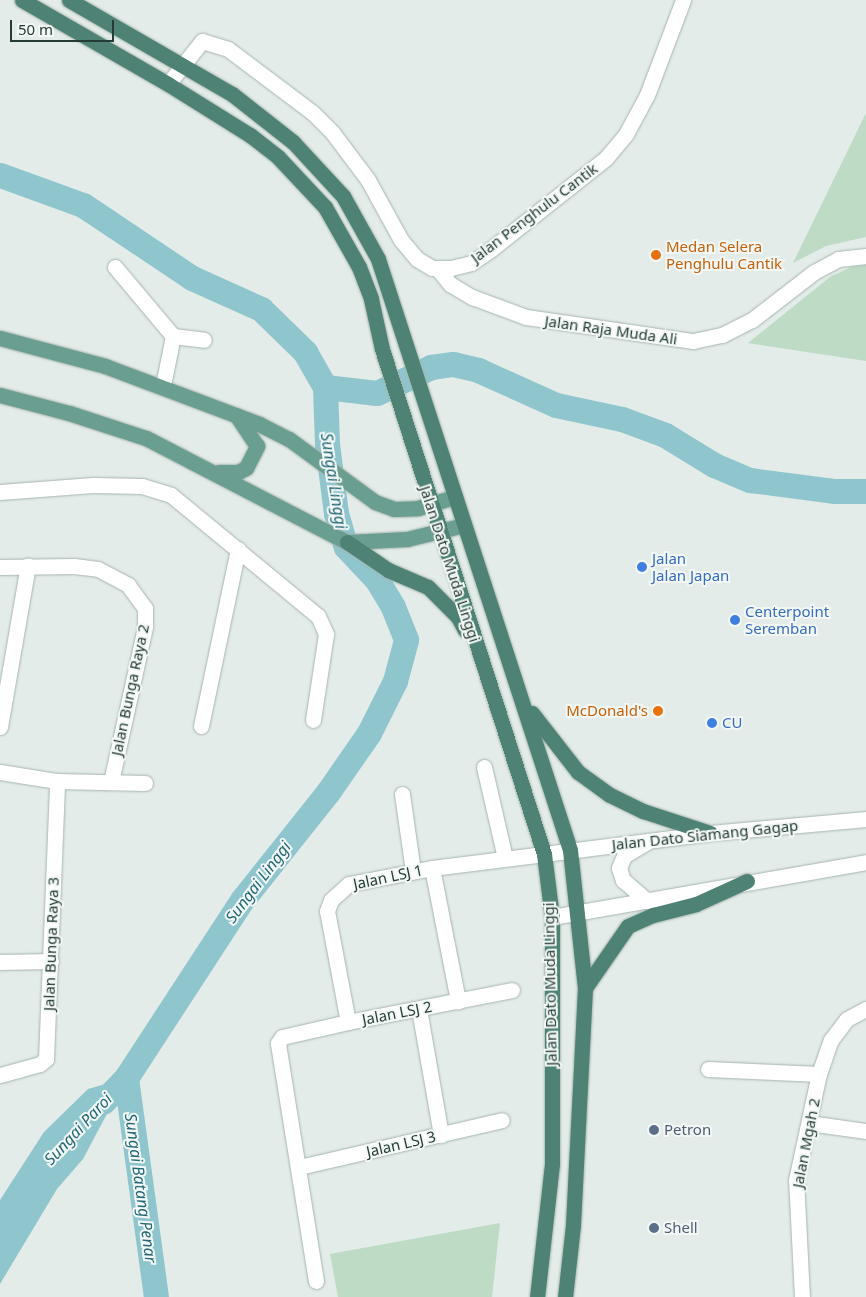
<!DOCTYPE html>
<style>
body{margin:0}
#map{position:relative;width:866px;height:1297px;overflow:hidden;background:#e3ece8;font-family:"Noto Sans",sans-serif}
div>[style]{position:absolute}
.green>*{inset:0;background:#bddbc5}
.water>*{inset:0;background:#8fc5cd}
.river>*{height:25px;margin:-12.5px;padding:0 12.5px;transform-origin:12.5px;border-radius:12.5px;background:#8fc5cd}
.roads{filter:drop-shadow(0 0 1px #a6b4af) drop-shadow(0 0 1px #a6b4af)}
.minor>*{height:15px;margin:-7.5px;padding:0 7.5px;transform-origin:7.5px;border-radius:7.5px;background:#fff}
.tertiary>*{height:15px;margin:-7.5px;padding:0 7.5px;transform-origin:7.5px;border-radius:7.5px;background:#fff}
.secondary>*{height:15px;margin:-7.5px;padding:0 7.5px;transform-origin:7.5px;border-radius:7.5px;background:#fff}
.primary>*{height:15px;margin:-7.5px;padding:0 7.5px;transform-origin:7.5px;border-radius:7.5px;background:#6a9e90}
.trunk>*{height:15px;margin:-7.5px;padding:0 7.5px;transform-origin:7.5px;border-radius:7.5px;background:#4e8275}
.dots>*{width:14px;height:14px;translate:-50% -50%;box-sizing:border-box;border:2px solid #f3f8f6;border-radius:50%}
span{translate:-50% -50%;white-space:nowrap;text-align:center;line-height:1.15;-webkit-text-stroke:4px #f3f8f6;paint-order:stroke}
.street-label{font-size:15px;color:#243c35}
.food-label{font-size:15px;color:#c56008}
.left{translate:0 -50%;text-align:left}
.right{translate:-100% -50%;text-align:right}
.shop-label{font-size:15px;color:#366cbe}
.service-label{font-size:15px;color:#4e5e75}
.water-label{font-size:16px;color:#226874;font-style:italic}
.scale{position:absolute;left:10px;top:20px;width:104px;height:22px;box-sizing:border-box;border:2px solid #243c35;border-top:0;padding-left:6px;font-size:15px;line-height:18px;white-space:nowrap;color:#243c35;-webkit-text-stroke:4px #f3f8f6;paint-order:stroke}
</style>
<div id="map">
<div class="green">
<div style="clip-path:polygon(866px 113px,866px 237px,826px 246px,793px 263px)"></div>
<div style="clip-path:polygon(866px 265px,866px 361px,748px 343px,830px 277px,851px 267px)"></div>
<div style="clip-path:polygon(500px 1223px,492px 1297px,338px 1297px,330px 1254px)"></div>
</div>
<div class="water">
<div style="clip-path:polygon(126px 1078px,83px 1159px,57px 1189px,0 1284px,0 1200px,44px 1132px,88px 1089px)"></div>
</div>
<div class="river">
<div style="left:0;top:175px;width:88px;rotate:19.9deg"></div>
<div style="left:83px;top:205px;width:131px;rotate:33.8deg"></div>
<div style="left:192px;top:278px;width:76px;rotate:24.2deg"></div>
<div style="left:261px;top:309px;width:62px;rotate:44.3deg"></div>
<div style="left:305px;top:352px;width:40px;rotate:60.3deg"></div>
<div style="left:325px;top:387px;width:57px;rotate:88deg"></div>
<div style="left:327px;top:444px;width:70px;rotate:82.6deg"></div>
<div style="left:336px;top:513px;width:35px;rotate:74deg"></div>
<div style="left:346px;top:547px;width:45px;rotate:46.8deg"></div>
<div style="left:377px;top:580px;width:31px;rotate:59deg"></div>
<div style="left:393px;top:607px;width:35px;rotate:68deg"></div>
<div style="left:406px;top:640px;width:42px;rotate:105deg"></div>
<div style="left:395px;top:681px;width:58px;rotate:116.6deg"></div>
<div style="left:369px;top:733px;width:72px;rotate:124.8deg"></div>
<div style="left:328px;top:792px;width:138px;rotate:128.5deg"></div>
<div style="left:242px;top:900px;width:212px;rotate:123.1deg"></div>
<div style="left:126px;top:1078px;width:33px;rotate:134deg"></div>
<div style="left:325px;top:387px;width:52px;rotate:6.6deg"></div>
<div style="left:377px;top:393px;width:60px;rotate:-25.7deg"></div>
<div style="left:431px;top:367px;width:22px;rotate:-8deg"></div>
<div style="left:453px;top:364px;width:26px;rotate:13deg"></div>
<div style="left:478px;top:370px;width:85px;rotate:24.2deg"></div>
<div style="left:556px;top:405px;width:67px;rotate:12deg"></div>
<div style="left:622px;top:419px;width:46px;rotate:20.4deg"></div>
<div style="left:665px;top:435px;width:57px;rotate:31.5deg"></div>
<div style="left:714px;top:465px;width:39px;rotate:23deg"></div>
<div style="left:750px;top:480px;width:86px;rotate:7.4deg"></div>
<div style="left:835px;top:491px;width:31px"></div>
<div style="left:126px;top:1078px;width:221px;rotate:82.2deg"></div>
</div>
<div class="roads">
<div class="minor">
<div style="left:115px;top:267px;width:90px;rotate:50deg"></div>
<div style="left:173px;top:336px;width:50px;rotate:101.5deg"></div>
<div style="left:437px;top:268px;width:21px;rotate:51deg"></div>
<div style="left:450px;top:284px;width:26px;rotate:31deg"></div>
<div style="left:472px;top:297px;width:58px;rotate:20.3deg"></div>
<div style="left:526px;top:317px;width:169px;rotate:8.2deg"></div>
<div style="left:693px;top:341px;width:30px;rotate:-12deg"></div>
<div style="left:722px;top:335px;width:34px;rotate:-27deg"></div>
<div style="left:752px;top:320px;width:78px;rotate:-37.7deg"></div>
<div style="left:814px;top:272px;width:27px;rotate:-28deg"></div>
<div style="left:838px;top:259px;width:28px;rotate:-6deg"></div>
<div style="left:173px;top:336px;width:31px;rotate:7deg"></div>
<div style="left:0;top:492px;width:93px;rotate:-4.3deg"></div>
<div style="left:93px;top:485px;width:49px;rotate:1.2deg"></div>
<div style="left:142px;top:486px;width:30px;rotate:17deg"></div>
<div style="left:171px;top:495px;width:190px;rotate:39.5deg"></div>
<div style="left:318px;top:616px;width:20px;rotate:66deg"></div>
<div style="left:326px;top:634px;width:87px;rotate:98.6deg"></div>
<div style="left:0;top:567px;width:74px;rotate:-0.8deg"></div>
<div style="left:74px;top:566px;width:24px;rotate:7deg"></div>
<div style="left:98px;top:569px;width:34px;rotate:28deg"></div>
<div style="left:128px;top:585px;width:29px;rotate:54deg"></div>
<div style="left:145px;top:608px;width:19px;rotate:90deg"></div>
<div style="left:145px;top:627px;width:159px;rotate:102.4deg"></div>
<div style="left:201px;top:726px;width:181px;rotate:-78.2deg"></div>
<div style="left:0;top:727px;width:164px;rotate:-80.2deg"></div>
<div style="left:484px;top:767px;width:93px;rotate:77deg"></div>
<div style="left:0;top:772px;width:58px;rotate:9deg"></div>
<div style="left:57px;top:781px;width:88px;rotate:1.3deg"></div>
<div style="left:402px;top:794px;width:78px;rotate:81.9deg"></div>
<div style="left:432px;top:868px;width:136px;rotate:78.9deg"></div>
<div style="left:0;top:962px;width:51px;rotate:-1.1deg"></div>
<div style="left:419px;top:1009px;width:128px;rotate:80.1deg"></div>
<div style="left:348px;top:1022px;width:113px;rotate:-100.7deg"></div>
<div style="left:327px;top:911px;width:12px;rotate:-70deg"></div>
<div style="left:331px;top:900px;width:24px;rotate:-42deg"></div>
<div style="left:349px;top:884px;width:85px;rotate:-10.9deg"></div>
<div style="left:432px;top:868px;width:113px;rotate:-7.1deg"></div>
<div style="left:708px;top:1069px;width:111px;rotate:2.6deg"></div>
<div style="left:0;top:1075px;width:41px;rotate:-15.4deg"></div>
<div style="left:40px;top:1064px;width:8px;rotate:-40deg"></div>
<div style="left:46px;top:1059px;width:278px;rotate:-87.7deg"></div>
<div style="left:809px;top:1123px;width:58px;rotate:8deg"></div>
<div style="left:299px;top:1167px;width:208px;rotate:-13deg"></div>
<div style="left:316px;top:1281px;width:241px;rotate:-99.1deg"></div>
<div style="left:278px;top:1043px;width:7px;rotate:-56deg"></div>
<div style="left:282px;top:1037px;width:68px;rotate:-12.8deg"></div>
<div style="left:348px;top:1022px;width:167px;rotate:-11deg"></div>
<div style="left:802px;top:1297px;width:117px;rotate:-92.9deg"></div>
<div style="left:796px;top:1180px;width:108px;rotate:-77.8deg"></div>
<div style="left:819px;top:1074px;width:36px;rotate:-71deg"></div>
<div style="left:831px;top:1040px;width:26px;rotate:-53deg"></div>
<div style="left:847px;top:1019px;width:21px;rotate:-28deg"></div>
</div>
<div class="tertiary">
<div style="left:168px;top:84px;width:55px;rotate:-51.7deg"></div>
<div style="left:202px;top:41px;width:27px;rotate:17deg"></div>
<div style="left:228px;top:49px;width:106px;rotate:37deg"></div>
<div style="left:313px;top:113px;width:27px;rotate:45deg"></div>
<div style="left:332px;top:132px;width:60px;rotate:53.1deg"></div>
<div style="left:368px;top:180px;width:68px;rotate:61.2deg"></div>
<div style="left:401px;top:240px;width:25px;rotate:50deg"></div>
<div style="left:417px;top:259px;width:17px;rotate:31deg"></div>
<div style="left:432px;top:268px;width:19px"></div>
<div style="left:451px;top:268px;width:21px;rotate:-14deg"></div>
<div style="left:471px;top:263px;width:23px;rotate:-34deg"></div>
<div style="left:490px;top:250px;width:148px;rotate:-38.4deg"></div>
<div style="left:606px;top:158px;width:31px;rotate:-50deg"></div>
<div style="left:626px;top:134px;width:44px;rotate:-61.7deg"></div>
<div style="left:647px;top:95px;width:102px;rotate:-69.2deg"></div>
</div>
<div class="secondary">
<div style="left:647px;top:842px;width:27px;rotate:149deg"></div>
<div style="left:624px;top:856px;width:13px;rotate:113deg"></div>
<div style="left:619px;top:868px;width:13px;rotate:72deg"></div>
<div style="left:623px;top:880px;width:32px;rotate:41deg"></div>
<div style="left:544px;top:854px;width:167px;rotate:-7.2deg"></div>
<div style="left:710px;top:833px;width:157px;rotate:-5.1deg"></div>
<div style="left:552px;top:917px;width:319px;rotate:-9.9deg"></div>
</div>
<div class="primary">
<div style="left:0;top:338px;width:109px;rotate:14.9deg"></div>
<div style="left:105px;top:366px;width:165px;rotate:20.6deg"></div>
<div style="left:259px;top:424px;width:34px;rotate:27deg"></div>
<div style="left:289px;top:439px;width:107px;rotate:36.2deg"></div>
<div style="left:375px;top:502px;width:20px;rotate:20deg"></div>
<div style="left:394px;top:509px;width:24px;rotate:-2deg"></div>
<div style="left:418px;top:508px;width:39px;rotate:-17deg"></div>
<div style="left:0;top:395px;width:71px;rotate:14.6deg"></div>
<div style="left:69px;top:413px;width:81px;rotate:18deg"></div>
<div style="left:146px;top:438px;width:226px;rotate:27.4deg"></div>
<div style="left:347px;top:542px;width:60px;rotate:-2.9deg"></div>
<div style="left:407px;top:539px;width:59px;rotate:-13.8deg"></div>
<div style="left:219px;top:472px;width:19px"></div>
<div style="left:238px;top:472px;width:9px;rotate:-27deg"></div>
<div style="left:246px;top:468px;width:25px;rotate:-63deg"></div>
<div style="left:257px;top:446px;width:37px;rotate:-124deg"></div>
</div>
<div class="trunk">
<div style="left:22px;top:0;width:168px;rotate:29.9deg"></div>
<div style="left:168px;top:84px;width:97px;rotate:31.9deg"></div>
<div style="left:250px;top:135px;width:36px;rotate:38deg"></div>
<div style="left:278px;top:157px;width:69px;rotate:46.8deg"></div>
<div style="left:325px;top:207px;width:69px;rotate:60.5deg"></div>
<div style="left:359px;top:267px;width:34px;rotate:69deg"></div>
<div style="left:371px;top:299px;width:51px;rotate:77.6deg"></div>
<div style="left:382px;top:349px;width:530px;rotate:72.21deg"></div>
<div style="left:544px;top:854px;width:64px;rotate:82.8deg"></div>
<div style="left:552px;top:917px;width:247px;rotate:90deg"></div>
<div style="left:552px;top:1164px;width:134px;rotate:96.4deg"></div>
<div style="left:69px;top:0;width:188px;rotate:30deg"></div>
<div style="left:232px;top:94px;width:78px;rotate:38.2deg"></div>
<div style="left:293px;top:142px;width:74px;rotate:47.2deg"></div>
<div style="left:343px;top:196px;width:72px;rotate:60.9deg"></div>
<div style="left:378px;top:259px;width:621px;rotate:72deg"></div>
<div style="left:570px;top:850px;width:139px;rotate:83.8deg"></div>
<div style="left:585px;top:988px;width:237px;rotate:92.9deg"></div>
<div style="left:573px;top:1225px;width:72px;rotate:96.3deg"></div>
<div style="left:347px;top:542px;width:50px;rotate:34.3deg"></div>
<div style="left:388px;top:570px;width:43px;rotate:23deg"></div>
<div style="left:428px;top:587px;width:42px;rotate:45deg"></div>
<div style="left:458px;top:617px;width:15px;rotate:62deg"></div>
<div style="left:532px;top:713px;width:75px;rotate:52.1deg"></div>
<div style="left:578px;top:772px;width:39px;rotate:36deg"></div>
<div style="left:610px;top:795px;width:37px;rotate:26deg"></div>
<div style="left:643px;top:811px;width:71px;rotate:18.2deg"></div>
<div style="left:585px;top:988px;width:75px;rotate:-55.3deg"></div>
<div style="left:628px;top:926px;width:27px;rotate:-24deg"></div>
<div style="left:653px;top:915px;width:44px;rotate:-14.3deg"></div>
<div style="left:696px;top:904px;width:56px;rotate:-24.3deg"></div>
</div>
</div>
<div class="dots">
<div style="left:656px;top:255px;background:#e8710a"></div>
<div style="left:642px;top:567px;background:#3f7fe0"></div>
<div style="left:735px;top:620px;background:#3f7fe0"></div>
<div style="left:658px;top:711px;background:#e8710a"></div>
<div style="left:712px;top:723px;background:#3f7fe0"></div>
<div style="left:654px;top:1130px;background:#5c6f8a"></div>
<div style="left:654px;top:1228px;background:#5c6f8a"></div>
</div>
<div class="street-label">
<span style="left:534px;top:213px;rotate:-37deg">Jalan Penghulu Cantik</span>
<span style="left:611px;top:330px;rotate:8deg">Jalan Raja Muda Ali</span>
<span style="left:450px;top:564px;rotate:72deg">Jalan Dato Muda Linggi</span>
<span style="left:130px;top:690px;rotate:-78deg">Jalan Bunga Raya 2</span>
<span style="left:705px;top:835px;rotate:-6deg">Jalan Dato Siamang Gagap</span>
<span style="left:388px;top:877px;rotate:-12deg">Jalan LSJ 1</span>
<span style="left:51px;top:944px;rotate:-88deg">Jalan Bunga Raya 3</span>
<span style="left:550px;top:984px;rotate:-91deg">Jalan Dato Muda Linggi</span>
<span style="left:397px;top:1013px;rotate:-11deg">Jalan LSJ 2</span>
<span style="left:806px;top:1143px;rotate:-79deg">Jalan Mgah 2</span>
<span style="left:401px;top:1144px;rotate:-13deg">Jalan LSJ 3</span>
</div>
<div class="food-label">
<span class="left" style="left:666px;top:255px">Medan Selera<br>Penghulu Cantik</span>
<span class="right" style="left:648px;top:711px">McDonald's</span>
</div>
<div class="shop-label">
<span class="left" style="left:652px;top:567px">Jalan<br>Jalan Japan</span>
<span class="left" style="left:745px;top:620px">Centerpoint<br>Seremban</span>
<span class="left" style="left:722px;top:723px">CU</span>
</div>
<div class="service-label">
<span class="left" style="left:664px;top:1130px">Petron</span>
<span class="left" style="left:664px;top:1228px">Shell</span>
</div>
<div class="water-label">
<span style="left:334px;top:481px;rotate:81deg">Sungai Linggi</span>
<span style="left:258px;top:882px;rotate:-53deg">Sungai Linggi</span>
<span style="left:78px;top:1129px;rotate:-47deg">Sungai Paroi</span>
<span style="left:141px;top:1188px;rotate:82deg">Sungai Batang Penar</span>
</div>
<div class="scale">50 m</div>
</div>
